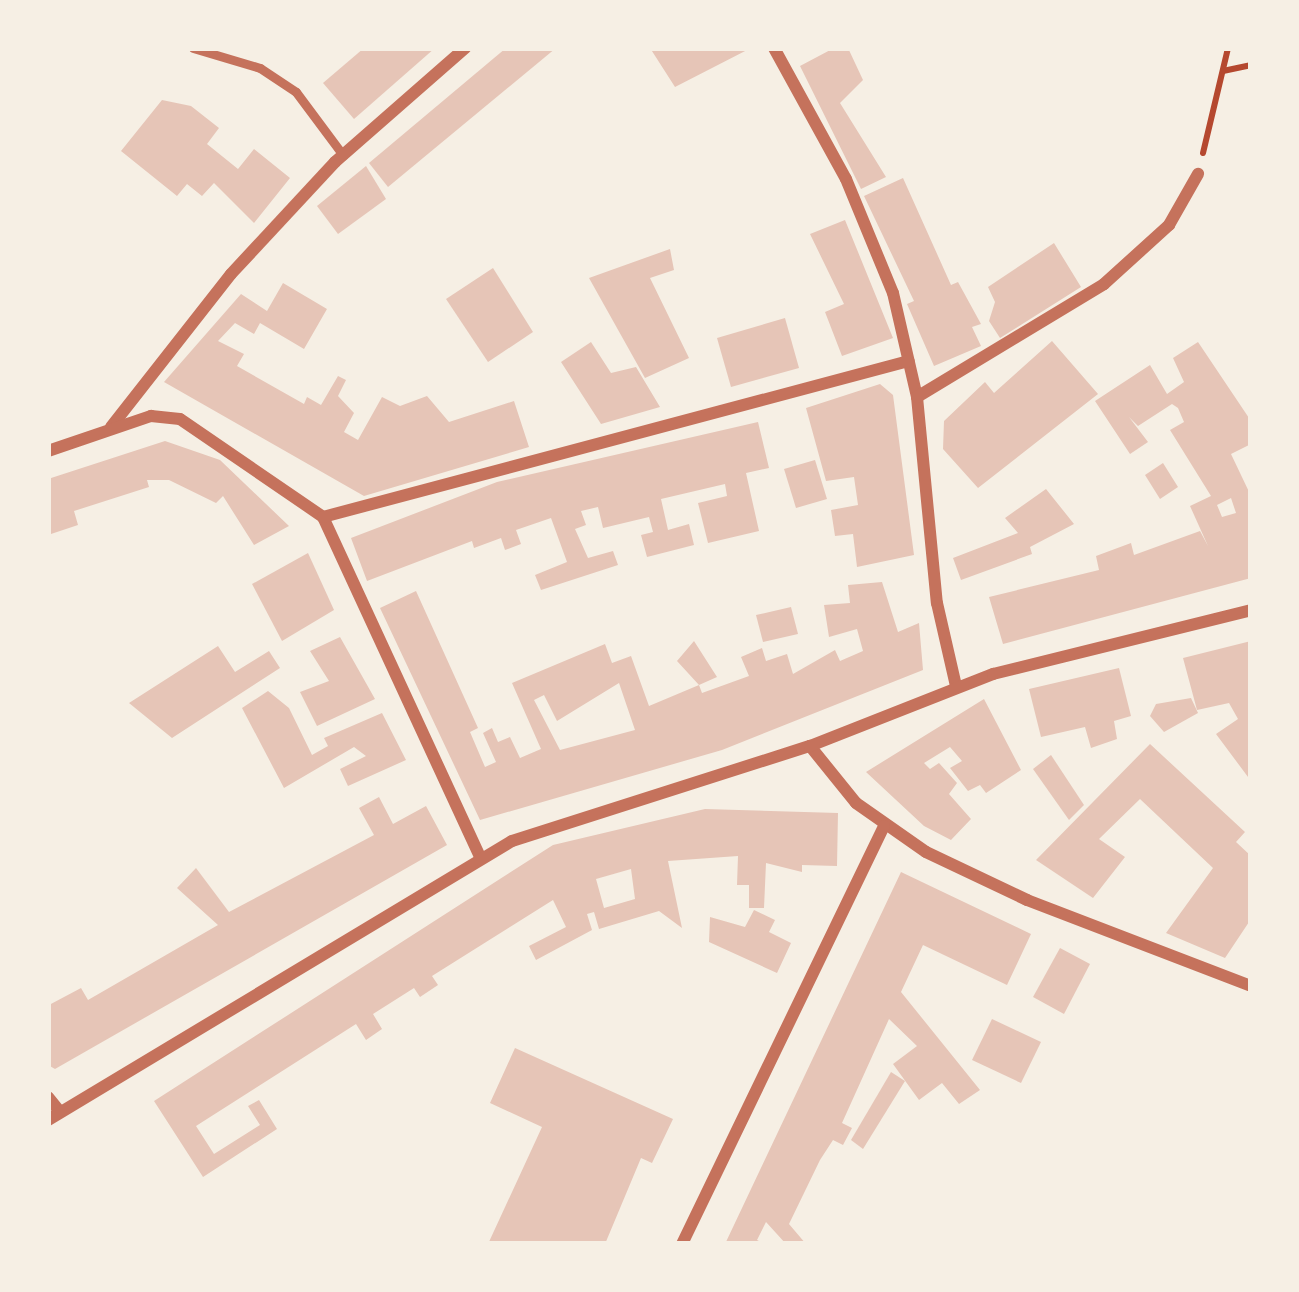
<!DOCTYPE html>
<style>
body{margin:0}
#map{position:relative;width:1299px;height:1292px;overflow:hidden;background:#f6efe4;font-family:"Public Sans",sans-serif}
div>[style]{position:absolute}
.building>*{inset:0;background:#e6c5b7}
.path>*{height:6px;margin:-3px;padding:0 3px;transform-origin:3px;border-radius:3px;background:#b5482f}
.service>*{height:9px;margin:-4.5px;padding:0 4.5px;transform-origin:4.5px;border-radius:4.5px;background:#c5725c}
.minor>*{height:12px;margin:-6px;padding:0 6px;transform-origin:6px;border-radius:6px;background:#c5725c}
span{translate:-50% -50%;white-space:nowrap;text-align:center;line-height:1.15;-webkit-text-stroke:12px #f6efe4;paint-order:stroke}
.frame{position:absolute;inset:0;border:51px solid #f6efe4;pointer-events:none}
</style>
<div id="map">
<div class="building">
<div style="clip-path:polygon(364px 48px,435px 48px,354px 119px,323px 83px)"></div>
<div style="clip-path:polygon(506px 48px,556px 48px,388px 187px,369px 163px)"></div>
<div style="clip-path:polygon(650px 48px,683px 51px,751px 48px,675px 87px)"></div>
<div style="clip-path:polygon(834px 48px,848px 48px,863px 80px,840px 103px,886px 177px,861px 189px,800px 66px)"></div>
<div style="clip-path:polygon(162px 100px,191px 106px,219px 128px,207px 144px,238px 169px,254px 149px,290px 178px,254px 223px,214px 183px,202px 196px,187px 184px,177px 196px,121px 151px)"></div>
<div style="clip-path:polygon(366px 166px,386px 199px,338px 234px,317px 206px)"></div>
<div style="clip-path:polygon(903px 178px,951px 285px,958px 282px,981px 324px,972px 327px,981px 346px,934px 366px,907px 304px,914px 301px,864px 196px)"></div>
<div style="clip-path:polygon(845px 220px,893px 338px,842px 356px,825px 312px,844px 304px,810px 234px)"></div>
<div style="clip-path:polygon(1054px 243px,1081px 287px,1000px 338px,989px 321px,995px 302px,988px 287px)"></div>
<div style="clip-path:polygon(670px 249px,674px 270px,650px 278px,689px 358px,645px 378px,589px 278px)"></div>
<div style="clip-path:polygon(493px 268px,533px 332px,488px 362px,446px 299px)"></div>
<div style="clip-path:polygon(283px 283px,327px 309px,304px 349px,260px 323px,254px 334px,235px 323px,218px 341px,244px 354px,237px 366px,304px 404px,307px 397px,321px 405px,338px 376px,346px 380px,338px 396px,354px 413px,344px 432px,358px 440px,382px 397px,400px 406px,427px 396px,449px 422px,514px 401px,529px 447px,364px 496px,164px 382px,241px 294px,267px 311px)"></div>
<div style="clip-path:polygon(785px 318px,799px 368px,731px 387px,717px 338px)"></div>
<div style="clip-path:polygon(1052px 341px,1098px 394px,978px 488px,943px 449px,944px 421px,985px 382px,994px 393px)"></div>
<div style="clip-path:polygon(591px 342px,611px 373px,636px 367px,660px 407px,601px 424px,561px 362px)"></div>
<div style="clip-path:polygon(evenodd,1198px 342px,1251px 421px,1251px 444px,1231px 454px,1251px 496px,1251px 578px,1003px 644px,989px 597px,1099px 570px,1096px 556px,1131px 543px,1134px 555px,1200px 531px,1208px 546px,1190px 506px,1211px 496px,1170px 430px,1184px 422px,1178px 408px,1172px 404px,1138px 426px,1129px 417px,1148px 442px,1130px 454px,1095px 401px,1150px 365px,1167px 394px,1184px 382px,1173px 358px,1198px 342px,1231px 498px,1236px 513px,1222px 517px,1217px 505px,1231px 498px)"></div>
<div style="clip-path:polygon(880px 384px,893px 395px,914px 555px,857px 567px,853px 534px,835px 536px,831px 510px,858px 505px,854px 477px,826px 481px,806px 408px)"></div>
<div style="clip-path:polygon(758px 422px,769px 468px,746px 473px,759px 531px,708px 543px,698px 503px,727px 496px,725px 484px,661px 499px,668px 530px,689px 524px,694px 545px,647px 557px,641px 535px,653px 532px,649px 517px,603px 528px,598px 507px,581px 511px,586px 525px,575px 529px,588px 558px,613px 551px,618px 565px,541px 590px,535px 575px,567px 562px,551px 518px,516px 530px,521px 544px,505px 550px,501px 538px,474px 548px,472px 541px,367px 581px,351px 538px,497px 482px)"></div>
<div style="clip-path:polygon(165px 441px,220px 460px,289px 526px,254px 545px,223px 496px,216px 503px,169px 480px,147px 480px,149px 487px,74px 511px,78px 525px,48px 535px,48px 479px)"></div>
<div style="clip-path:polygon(815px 460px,827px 499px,796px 508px,784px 469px)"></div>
<div style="clip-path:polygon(1163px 463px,1178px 487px,1160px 499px,1145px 475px)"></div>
<div style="clip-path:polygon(1046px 489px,1074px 524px,1030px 547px,1032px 554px,961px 580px,953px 558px,1018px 533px,1005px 518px)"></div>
<div style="clip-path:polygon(308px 553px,334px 610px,282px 641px,252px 584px)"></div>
<div style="clip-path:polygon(evenodd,882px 582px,898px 632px,919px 623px,923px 670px,722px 750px,480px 820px,380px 608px,416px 591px,478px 728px,470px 732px,485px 767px,496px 762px,483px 733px,492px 728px,498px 742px,510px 737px,520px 758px,541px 749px,512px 683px,605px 644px,612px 663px,631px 656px,649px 706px,699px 685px,677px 661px,694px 641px,717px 677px,699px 685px,702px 693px,749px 676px,741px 657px,762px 648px,766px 661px,787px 654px,793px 674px,835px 650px,840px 661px,863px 651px,857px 629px,829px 637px,824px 605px,850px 603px,848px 585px,882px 582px,619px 683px,635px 730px,560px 750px,534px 700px,544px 695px,557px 721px,619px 683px)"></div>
<div style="clip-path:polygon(791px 607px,798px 634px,763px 642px,756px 615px)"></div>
<div style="clip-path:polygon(340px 637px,375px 699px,317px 726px,300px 692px,329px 681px,310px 651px)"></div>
<div style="clip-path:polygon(1251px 641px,1251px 781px,1216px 734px,1238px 719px,1229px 703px,1197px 710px,1183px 658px)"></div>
<div style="clip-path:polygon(218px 646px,235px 672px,269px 651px,280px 668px,172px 738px,129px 703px)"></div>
<div style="clip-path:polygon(1119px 668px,1131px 716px,1114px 721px,1117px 739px,1091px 748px,1085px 727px,1041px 737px,1029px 689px)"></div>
<div style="clip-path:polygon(268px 691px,289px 708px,312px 755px,328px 746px,324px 738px,382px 713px,406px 760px,348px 786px,340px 769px,366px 756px,354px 747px,284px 788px,242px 708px)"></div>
<div style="clip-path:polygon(1191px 698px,1198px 713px,1164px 732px,1150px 716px,1156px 704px)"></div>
<div style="clip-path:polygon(984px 699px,1021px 770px,986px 793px,980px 785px,968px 791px,950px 768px,962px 761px,950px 747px,924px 763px,930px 769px,939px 763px,957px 783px,949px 794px,971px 819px,951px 840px,924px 826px,866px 772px)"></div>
<div style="clip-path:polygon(1150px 744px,1245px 832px,1236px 842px,1251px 856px,1251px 919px,1225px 958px,1166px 933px,1213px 868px,1140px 799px,1099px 839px,1125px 857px,1093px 898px,1036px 860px)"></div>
<div style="clip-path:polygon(1051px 755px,1084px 805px,1069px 820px,1033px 769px)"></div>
<div style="clip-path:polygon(379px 797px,393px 824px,426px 806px,447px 845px,55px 1069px,48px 1065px,49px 1005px,81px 988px,88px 1000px,218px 925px,177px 888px,196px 868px,229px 912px,374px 835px,359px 808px)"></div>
<div style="clip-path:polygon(evenodd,705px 809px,838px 813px,837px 866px,802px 865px,802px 872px,766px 863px,764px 908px,749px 908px,749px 885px,737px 885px,738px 856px,668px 861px,682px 928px,659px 911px,599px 929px,594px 912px,587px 914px,592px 930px,536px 960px,529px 946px,566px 927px,553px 900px,432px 976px,438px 985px,420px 997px,414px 988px,373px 1014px,382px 1029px,366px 1040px,356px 1024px,196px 1126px,214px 1154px,260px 1125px,248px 1106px,259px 1100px,277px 1129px,203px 1177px,154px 1101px,553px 845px,705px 809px,631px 869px,635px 899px,604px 908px,596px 879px,631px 869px)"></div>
<div style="clip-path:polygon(901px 872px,1031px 934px,1007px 985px,923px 945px,901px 992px,980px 1090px,959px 1104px,942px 1083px,919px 1100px,893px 1064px,917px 1046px,889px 1019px,842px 1123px,852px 1128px,843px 1145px,833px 1140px,820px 1160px,789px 1224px,806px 1244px,786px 1244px,766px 1222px,757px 1240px,765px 1244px,725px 1244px)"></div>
<div style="clip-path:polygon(754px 910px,775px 920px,769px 932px,791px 943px,777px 973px,709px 942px,710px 917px,745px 927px)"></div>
<div style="clip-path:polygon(1060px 948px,1090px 964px,1064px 1014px,1033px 997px)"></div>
<div style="clip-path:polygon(992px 1019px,1041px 1042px,1021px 1083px,972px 1060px)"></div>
<div style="clip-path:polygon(515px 1048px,673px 1119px,652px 1163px,641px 1158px,605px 1244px,488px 1244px,542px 1127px,490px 1103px)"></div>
<div style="clip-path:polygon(891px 1072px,905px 1081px,863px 1149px,851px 1140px)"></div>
</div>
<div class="path">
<div style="left:1223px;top:71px;width:29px;rotate:-12deg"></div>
<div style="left:1203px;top:153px;width:108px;rotate:-76.6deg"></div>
</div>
<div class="service">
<div style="left:193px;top:48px;width:70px;rotate:16.6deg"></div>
<div style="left:260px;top:68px;width:43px;rotate:33.7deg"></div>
<div style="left:296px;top:92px;width:79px;rotate:53.3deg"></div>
</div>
<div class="minor">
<div style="left:774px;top:48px;width:149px;rotate:61.2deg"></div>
<div style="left:846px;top:179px;width:123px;rotate:67.6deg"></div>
<div style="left:893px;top:293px;width:107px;rotate:77deg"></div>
<div style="left:917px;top:397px;width:207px;rotate:84.5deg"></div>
<div style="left:937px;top:603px;width:85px;rotate:77.1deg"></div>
<div style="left:917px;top:397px;width:218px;rotate:-31.1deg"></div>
<div style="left:1104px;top:284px;width:88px;rotate:-42.2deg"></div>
<div style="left:1169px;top:225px;width:59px;rotate:-60.4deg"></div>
<div style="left:111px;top:427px;width:194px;rotate:-51.9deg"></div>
<div style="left:231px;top:274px;width:153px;rotate:-47.1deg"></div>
<div style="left:335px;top:162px;width:173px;rotate:-41.2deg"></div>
<div style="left:48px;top:451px;width:109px;rotate:-18.8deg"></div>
<div style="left:151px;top:416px;width:29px;rotate:6deg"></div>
<div style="left:180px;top:419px;width:173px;rotate:34.4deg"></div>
<div style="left:323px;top:517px;width:374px;rotate:65.2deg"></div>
<div style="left:323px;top:517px;width:606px;rotate:-14.91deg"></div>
<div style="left:810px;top:746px;width:73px;rotate:51.1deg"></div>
<div style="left:856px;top:803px;width:85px;rotate:35deg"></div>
<div style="left:926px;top:852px;width:112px;rotate:25.4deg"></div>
<div style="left:1027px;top:900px;width:240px;rotate:21deg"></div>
<div style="left:48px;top:1097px;width:19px;rotate:51deg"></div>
<div style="left:48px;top:1120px;width:541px;rotate:-31.02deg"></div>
<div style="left:512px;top:841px;width:313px;rotate:-17.7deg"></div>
<div style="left:810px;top:746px;width:197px;rotate:-21.5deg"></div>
<div style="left:993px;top:674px;width:266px;rotate:-13.9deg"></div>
<div style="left:682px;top:1244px;width:464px;rotate:-64.2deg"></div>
</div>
<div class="frame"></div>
</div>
